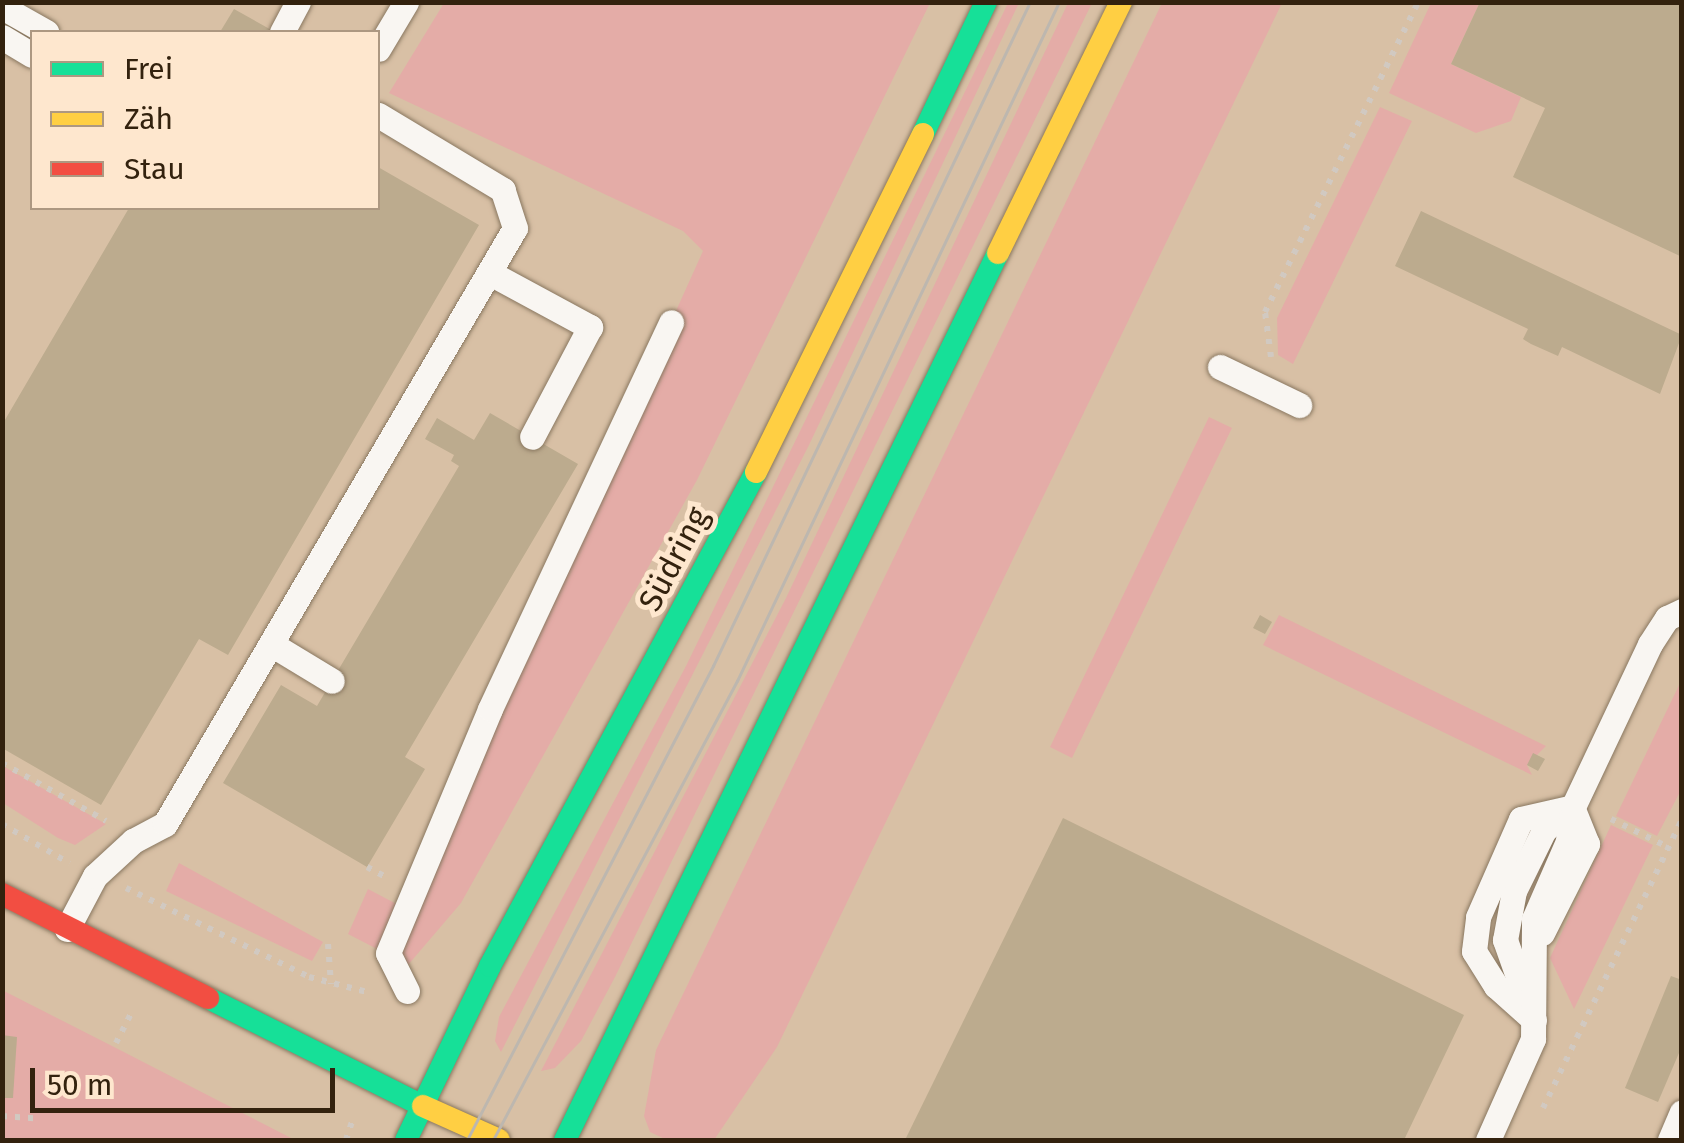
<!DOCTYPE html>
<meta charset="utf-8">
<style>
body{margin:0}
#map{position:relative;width:1684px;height:1143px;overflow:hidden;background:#d8c0a5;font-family:"Fira Sans",sans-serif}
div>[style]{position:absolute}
.green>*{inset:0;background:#e4aca7}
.building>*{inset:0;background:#bcab8e}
.path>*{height:6px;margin-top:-3px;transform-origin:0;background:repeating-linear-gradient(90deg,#d1c9c1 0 5px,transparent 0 13px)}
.roads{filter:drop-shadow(0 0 2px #897760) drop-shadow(0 0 2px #897760)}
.lane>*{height:25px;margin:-12.5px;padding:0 12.5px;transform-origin:12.5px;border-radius:12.5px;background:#f9f6f2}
.fast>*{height:22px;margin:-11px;padding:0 11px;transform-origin:11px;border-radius:11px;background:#16e098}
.slow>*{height:22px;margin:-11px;padding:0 11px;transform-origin:11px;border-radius:11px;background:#ffcf43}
.jam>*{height:22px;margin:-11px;padding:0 11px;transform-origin:11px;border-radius:11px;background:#f24e42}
.tram>*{height:2.5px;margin:-1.25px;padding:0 1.25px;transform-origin:1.25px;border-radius:1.25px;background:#bdb7af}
span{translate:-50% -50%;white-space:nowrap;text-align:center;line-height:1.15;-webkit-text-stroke:10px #fee7ce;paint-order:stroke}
.street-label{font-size:32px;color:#33220e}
.frame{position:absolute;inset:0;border:5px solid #33220e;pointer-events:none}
.legend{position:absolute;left:30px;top:30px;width:350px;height:180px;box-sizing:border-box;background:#fee7ce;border:2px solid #ad9881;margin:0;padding:12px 18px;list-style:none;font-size:30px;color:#33220e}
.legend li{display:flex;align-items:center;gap:20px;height:50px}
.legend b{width:50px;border:2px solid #ad9881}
.scale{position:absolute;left:30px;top:1068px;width:305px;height:45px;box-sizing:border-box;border:5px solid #33220e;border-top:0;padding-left:12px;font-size:30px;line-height:35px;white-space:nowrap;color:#33220e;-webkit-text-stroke:8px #fee7ce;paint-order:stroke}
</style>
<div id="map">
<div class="green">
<div style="clip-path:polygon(1480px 2px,1451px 64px,1521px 97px,1511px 121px,1476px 133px,1389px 93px,1431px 3px)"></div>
<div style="clip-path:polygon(444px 3px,930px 3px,697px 480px,461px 903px,408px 965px,348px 934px,368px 889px,406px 909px,703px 251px,683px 231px,389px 93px)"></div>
<div style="clip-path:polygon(1008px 3px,1019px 3px,809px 445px,501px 1052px,495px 1041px,499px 1017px,686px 666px)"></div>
<div style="clip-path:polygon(1068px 3px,1092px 3px,615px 977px,581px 1041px,555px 1068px,541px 1071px,786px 598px)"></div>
<div style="clip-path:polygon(1162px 3px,1282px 3px,777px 1047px,714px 1140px,667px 1140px,650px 1132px,644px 1116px,656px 1050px)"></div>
<div style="clip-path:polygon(1380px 107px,1412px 121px,1293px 364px,1278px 355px,1277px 318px)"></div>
<div style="clip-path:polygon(1209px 417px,1232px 428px,1072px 758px,1050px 747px)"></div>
<div style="clip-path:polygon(1279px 615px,1546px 746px,1527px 765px,1532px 775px,1263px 645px)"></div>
<div style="clip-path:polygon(1681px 681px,1681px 790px,1657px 836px,1616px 816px)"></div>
<div style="clip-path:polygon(3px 766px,106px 824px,75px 845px,58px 838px,3px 803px)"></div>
<div style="clip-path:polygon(1611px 825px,1653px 845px,1574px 1009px,1550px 958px)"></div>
<div style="clip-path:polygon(179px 863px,323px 942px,312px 961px,166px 891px)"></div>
<div style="clip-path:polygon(2px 990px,118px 1049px,295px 1140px,3px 1140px)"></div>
</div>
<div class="building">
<div style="clip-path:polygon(1480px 2px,1682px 2px,1682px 257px,1513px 177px,1545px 108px,1451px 64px)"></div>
<div style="clip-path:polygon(234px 9px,275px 32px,220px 32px)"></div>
<div style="clip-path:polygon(378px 167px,479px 225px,228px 655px,199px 639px,101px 805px,2px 748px,2px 425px,129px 208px,378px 208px)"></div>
<div style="clip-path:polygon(1421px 211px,1682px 335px,1660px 394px,1562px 347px,1558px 356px,1531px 344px,1523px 339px,1528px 329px,1395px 266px)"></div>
<div style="clip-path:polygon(490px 413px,578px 464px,405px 757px,425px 769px,367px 867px,223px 783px,281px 685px,317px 706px,459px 466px,451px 461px,454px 455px,425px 439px,437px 418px,474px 440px)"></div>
<div style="clip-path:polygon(1260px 615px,1272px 622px,1265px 634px,1253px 628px)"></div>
<div style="clip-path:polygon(1533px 753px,1545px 759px,1538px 771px,1527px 765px)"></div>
<div style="clip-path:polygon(1063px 818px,1464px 1015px,1404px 1140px,905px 1140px)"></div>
<div style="clip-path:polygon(1671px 976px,1682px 980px,1682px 1046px,1658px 1102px,1625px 1088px)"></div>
<div style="clip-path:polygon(2px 1035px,17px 1037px,13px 1098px,2px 1098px)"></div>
</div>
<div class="path">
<div style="left:1271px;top:357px;width:45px;rotate:-97.6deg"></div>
<div style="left:1265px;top:312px;width:346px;rotate:-63.7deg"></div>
<div style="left:2px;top:763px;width:119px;rotate:29.1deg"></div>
<div style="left:1611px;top:819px;width:64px;rotate:26.2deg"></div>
<div style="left:2px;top:824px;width:78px;rotate:30.2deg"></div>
<div style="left:367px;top:867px;width:24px;rotate:28deg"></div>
<div style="left:126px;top:888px;width:203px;rotate:25.9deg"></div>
<div style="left:309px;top:977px;width:64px;rotate:14.5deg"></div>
<div style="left:328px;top:944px;width:40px;rotate:85.7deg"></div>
<div style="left:116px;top:1043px;width:35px;rotate:-63deg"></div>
<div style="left:1543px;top:1108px;width:321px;rotate:-64.3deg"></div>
<div style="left:2px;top:1116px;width:32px;rotate:4deg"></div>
<div style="left:346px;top:1140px;width:20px;rotate:-72deg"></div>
</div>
<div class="roads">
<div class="lane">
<div style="left:2px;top:7px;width:51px;rotate:29.6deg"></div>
<div style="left:282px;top:32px;width:34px;rotate:-62deg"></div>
<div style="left:2px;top:37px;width:35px;rotate:31deg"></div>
<div style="left:378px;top:49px;width:55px;rotate:-59.2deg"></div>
<div style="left:490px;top:273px;width:114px;rotate:28.4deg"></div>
<div style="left:590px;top:327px;width:124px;rotate:117.8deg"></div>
<div style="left:1220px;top:367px;width:88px;rotate:25.7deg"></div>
<div style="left:271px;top:644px;width:71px;rotate:31.2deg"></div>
<div style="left:67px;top:929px;width:60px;rotate:-62.2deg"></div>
<div style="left:95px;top:876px;width:52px;rotate:-42.6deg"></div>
<div style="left:133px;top:841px;width:36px;rotate:-28deg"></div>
<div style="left:165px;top:824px;width:691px;rotate:-59.58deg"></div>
<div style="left:515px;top:228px;width:40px;rotate:-108deg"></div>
<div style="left:503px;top:190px;width:146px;rotate:-149deg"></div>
<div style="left:1542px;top:933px;width:100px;rotate:-63.2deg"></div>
<div style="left:1587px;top:844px;width:35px;rotate:-112deg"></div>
<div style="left:407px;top:991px;width:42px;rotate:-116.6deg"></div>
<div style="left:388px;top:953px;width:264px;rotate:-67.3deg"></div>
<div style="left:490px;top:709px;width:427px;rotate:-64.9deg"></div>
<div style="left:1527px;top:1002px;width:66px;rotate:-109.5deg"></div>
<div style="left:1505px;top:940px;width:50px;rotate:-79.6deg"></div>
<div style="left:1514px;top:891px;width:68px;rotate:-63.8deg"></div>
<div style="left:1544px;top:830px;width:32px;rotate:-39deg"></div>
<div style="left:1534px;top:1020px;width:51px;rotate:-138.2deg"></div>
<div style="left:1496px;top:986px;width:41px;rotate:-122.2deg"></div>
<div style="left:1474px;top:951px;width:34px;rotate:-83deg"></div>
<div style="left:1478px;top:917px;width:107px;rotate:-66.3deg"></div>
<div style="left:1521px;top:819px;width:53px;rotate:-13deg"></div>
<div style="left:1488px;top:1140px;width:111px;rotate:-66deg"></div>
<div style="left:1533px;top:1039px;width:120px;rotate:-89.5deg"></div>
<div style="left:1534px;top:919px;width:85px;rotate:-66.4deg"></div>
<div style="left:1568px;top:841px;width:34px;rotate:-82deg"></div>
<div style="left:1573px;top:807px;width:180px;rotate:-64.7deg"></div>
<div style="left:1650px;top:644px;width:31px;rotate:-57deg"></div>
<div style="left:1667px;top:618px;width:17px;rotate:-25deg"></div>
<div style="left:1670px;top:1140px;width:30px;rotate:-67deg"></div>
</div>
<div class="fast">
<div style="left:923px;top:134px;width:146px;rotate:-64.5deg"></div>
<div style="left:208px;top:998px;width:241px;rotate:26.7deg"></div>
<div style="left:406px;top:1140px;width:193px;rotate:-64.2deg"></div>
<div style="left:490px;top:966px;width:561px;rotate:-61.7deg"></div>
<div style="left:565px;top:1140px;width:987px;rotate:-63.98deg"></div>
</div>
<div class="slow">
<div style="left:998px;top:253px;width:280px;rotate:-63.9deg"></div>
<div style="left:756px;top:472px;width:377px;rotate:-63.7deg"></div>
<div style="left:423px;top:1106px;width:83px;rotate:24.1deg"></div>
</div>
<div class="jam">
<div style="left:2px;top:894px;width:231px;rotate:26.8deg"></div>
</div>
</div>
<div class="tram">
<div style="left:467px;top:1140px;width:534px;rotate:-62.57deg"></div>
<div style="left:713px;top:666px;width:736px;rotate:-64.48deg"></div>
<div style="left:493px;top:1140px;width:520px;rotate:-62.01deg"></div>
<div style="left:737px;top:681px;width:751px;rotate:-64.63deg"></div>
</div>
<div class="street-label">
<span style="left:674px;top:559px;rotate:-62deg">Südring</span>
</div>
<div class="frame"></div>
<ul class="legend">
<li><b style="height:12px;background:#16e098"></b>Frei</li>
<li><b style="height:12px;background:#ffcf43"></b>Zäh</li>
<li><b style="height:12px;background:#f24e42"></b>Stau</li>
</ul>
<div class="scale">50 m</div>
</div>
